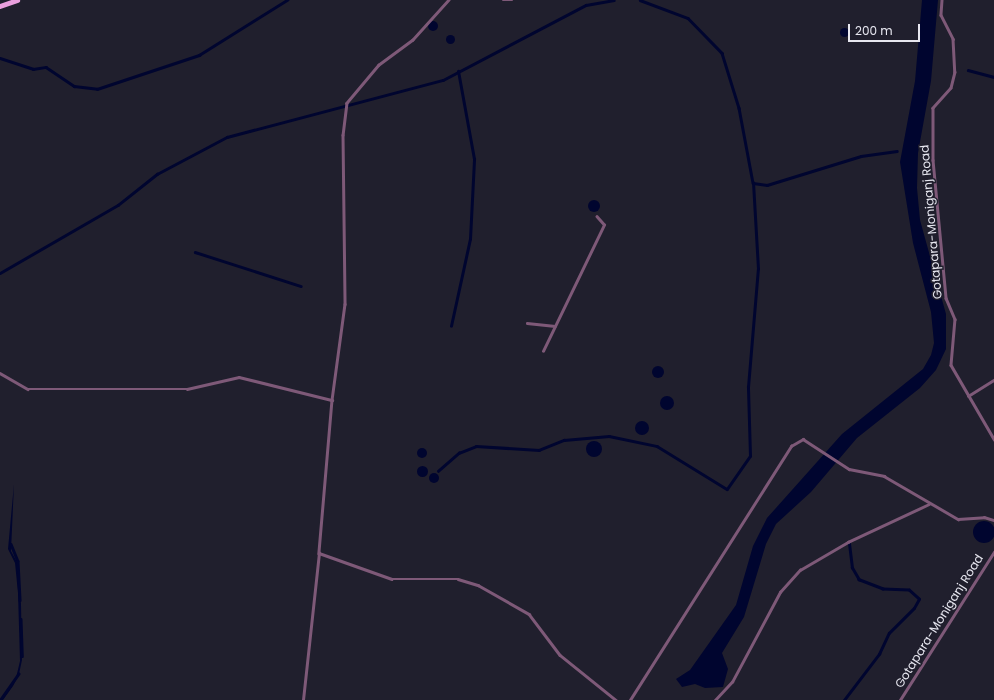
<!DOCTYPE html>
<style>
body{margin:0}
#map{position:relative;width:994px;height:700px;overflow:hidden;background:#201f2d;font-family:Poppins,sans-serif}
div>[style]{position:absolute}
.water>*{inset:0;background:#00052f}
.round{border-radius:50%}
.canal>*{height:2.5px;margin:-1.25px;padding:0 1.25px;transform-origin:1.25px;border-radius:1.25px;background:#00052f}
.minor>*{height:2.5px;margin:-1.25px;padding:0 1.25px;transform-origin:1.25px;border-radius:1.25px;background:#7e5978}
.trunk>*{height:4.5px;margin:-2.25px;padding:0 2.25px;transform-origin:2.25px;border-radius:2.25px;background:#ea9fde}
span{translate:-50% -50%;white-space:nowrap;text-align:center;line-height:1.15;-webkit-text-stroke:3px #201f2d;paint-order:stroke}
.street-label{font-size:12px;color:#e7e7f0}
.scale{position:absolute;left:848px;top:24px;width:72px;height:18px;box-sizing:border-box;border:2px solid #e7e7f0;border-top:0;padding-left:5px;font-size:12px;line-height:14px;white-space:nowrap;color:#e7e7f0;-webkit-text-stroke:3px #201f2d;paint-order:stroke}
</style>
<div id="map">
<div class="water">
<div style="clip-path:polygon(922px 0,938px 0,931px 81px,918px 153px,917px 188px,920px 220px,946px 314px,946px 349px,936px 370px,920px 388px,857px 438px,811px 492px,776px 524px,766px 544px,744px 617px,722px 653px,728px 669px,723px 687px,705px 688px,695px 684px,682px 687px,676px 679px,690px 670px,736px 605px,753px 546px,767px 518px,842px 434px,923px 369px,931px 355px,934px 343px,931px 312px,913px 243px,900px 162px,915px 81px)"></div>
<div class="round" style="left:428px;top:21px;width:10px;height:10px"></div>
<div class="round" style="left:839.5px;top:27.5px;width:9px;height:9px"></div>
<div class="round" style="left:445.5px;top:34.5px;width:9px;height:9px"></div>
<div class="round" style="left:588px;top:200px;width:12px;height:12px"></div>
<div class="round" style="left:652px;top:366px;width:12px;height:12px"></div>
<div class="round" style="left:660px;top:396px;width:14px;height:14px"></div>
<div class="round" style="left:635px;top:421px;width:14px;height:14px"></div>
<div class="round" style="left:586px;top:441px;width:16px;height:16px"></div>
<div class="round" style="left:417px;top:448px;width:10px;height:10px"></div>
<div class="round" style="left:416.5px;top:465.5px;width:11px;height:11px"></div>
<div class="round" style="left:429px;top:473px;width:10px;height:10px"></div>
<div style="clip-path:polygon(14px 484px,11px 551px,17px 562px,21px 604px,22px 660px,19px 674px,13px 686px,3px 700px,1px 700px,16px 678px,20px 661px,18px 593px,15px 563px,8px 549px)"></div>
<div class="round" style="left:973px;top:521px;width:22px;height:22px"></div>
</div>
<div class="canal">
<div style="left:640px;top:0;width:51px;rotate:20.6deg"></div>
<div style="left:688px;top:18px;width:49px;rotate:45.8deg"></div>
<div style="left:722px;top:53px;width:58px;rotate:72.8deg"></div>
<div style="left:739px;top:108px;width:76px;rotate:79.4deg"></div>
<div style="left:753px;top:183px;width:14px;rotate:8deg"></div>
<div style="left:767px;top:185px;width:98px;rotate:-17.1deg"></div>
<div style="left:861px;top:156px;width:36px;rotate:-8deg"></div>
<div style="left:0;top:58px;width:35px;rotate:18deg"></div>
<div style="left:33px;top:69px;width:13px;rotate:-9deg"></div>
<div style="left:46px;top:67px;width:34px;rotate:34deg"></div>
<div style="left:74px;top:86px;width:23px;rotate:7deg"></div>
<div style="left:97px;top:89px;width:108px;rotate:-18.4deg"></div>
<div style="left:199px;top:55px;width:104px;rotate:-32deg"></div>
<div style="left:968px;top:70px;width:27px;rotate:15deg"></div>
<div style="left:195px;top:252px;width:111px;rotate:17.8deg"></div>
<div style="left:0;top:273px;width:136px;rotate:-30deg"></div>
<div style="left:118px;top:205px;width:50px;rotate:-38.5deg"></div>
<div style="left:157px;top:174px;width:79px;rotate:-27.9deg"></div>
<div style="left:227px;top:137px;width:223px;rotate:-14.8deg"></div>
<div style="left:443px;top:80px;width:161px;rotate:-27.7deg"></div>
<div style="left:586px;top:5px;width:28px;rotate:-10deg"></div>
<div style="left:451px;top:326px;width:89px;rotate:-77.7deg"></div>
<div style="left:470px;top:239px;width:80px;rotate:-87.1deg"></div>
<div style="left:474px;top:159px;width:89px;rotate:-100.3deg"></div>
<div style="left:438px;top:471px;width:28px;rotate:-41deg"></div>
<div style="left:459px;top:453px;width:18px;rotate:-22deg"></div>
<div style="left:476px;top:446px;width:63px;rotate:3.6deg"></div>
<div style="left:539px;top:450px;width:27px;rotate:-22deg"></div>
<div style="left:564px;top:440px;width:45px;rotate:-5.1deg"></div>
<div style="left:609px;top:436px;width:49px;rotate:11.8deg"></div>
<div style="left:657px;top:446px;width:82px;rotate:31.6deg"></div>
<div style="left:727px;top:489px;width:40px;rotate:-55.1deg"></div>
<div style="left:750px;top:456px;width:69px;rotate:-91.7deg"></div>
<div style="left:748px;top:387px;width:118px;rotate:-85.2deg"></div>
<div style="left:758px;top:269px;width:86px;rotate:-93.3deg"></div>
<div style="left:11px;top:544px;width:18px;rotate:68deg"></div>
<div style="left:18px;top:561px;width:39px;rotate:87deg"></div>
<div style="left:21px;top:619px;width:37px;rotate:88deg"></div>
<div style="left:0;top:700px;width:32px;rotate:-55deg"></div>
<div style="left:844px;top:700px;width:58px;rotate:-52.7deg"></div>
<div style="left:879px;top:654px;width:23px;rotate:-65deg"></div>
<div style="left:889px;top:633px;width:35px;rotate:-45deg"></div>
<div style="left:914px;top:608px;width:10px;rotate:-61deg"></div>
<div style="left:919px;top:599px;width:13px;rotate:-138deg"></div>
<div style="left:909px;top:590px;width:26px;rotate:-178deg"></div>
<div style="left:883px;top:589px;width:26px;rotate:-159deg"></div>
<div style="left:859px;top:580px;width:14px;rotate:-120deg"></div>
<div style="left:852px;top:568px;width:24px;rotate:-97deg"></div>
</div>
<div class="minor">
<div style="left:449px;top:0;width:54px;rotate:132deg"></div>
<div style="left:413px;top:40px;width:42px;rotate:143.7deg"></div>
<div style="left:379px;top:65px;width:50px;rotate:130.1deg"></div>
<div style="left:347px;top:103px;width:32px;rotate:97deg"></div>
<div style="left:343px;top:135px;width:169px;rotate:89.3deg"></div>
<div style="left:345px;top:304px;width:97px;rotate:97.7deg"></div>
<div style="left:332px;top:400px;width:154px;rotate:94.9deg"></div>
<div style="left:319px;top:553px;width:77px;rotate:19.6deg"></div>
<div style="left:392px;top:579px;width:66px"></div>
<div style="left:458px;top:579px;width:21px;rotate:17deg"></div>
<div style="left:478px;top:585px;width:59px;rotate:29.6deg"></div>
<div style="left:529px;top:614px;width:51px;rotate:52.9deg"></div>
<div style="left:560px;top:655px;width:72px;rotate:38.8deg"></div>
<div style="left:503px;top:0;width:9px"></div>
<div style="left:942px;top:0;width:15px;rotate:94deg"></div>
<div style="left:941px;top:15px;width:27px;rotate:63deg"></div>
<div style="left:953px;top:39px;width:33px;rotate:87deg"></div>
<div style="left:955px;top:72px;width:16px;rotate:104deg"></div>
<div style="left:951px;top:88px;width:27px;rotate:132deg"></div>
<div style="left:933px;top:108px;width:52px;rotate:90deg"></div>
<div style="left:933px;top:160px;width:139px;rotate:84.6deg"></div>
<div style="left:946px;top:298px;width:23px;rotate:67deg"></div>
<div style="left:955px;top:319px;width:46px;rotate:95deg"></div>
<div style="left:951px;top:365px;width:86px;rotate:59.8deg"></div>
<div style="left:527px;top:323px;width:28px;rotate:6deg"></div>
<div style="left:543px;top:351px;width:140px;rotate:-64.2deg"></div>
<div style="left:604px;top:225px;width:11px;rotate:-131deg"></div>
<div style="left:0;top:373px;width:32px;rotate:30deg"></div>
<div style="left:28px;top:389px;width:159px"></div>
<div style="left:187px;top:389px;width:53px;rotate:-13deg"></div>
<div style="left:239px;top:377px;width:96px;rotate:13.9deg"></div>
<div style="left:968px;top:396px;width:31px;rotate:-32deg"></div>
<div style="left:303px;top:700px;width:148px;rotate:-83.8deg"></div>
<div style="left:630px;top:700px;width:301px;rotate:-57.6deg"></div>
<div style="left:791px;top:446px;width:14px;rotate:-30deg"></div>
<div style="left:803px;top:439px;width:55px;rotate:33.1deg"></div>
<div style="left:849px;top:469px;width:36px;rotate:11deg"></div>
<div style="left:884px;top:476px;width:86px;rotate:30.2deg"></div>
<div style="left:958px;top:519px;width:26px;rotate:-4deg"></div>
<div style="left:984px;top:517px;width:10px;rotate:17deg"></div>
<div style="left:715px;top:700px;width:25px;rotate:-47deg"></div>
<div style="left:732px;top:682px;width:102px;rotate:-61.9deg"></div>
<div style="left:780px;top:592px;width:30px;rotate:-48deg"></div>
<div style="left:800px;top:570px;width:56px;rotate:-30.3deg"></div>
<div style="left:848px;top:542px;width:89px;rotate:-25.1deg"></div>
<div style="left:900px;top:700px;width:175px;rotate:-57.6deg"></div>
</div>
<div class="trunk">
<div style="left:0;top:6px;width:18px;rotate:-19deg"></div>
</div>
<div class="street-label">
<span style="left:931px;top:222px;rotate:-95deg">Gotapara-Moniganj Road</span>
<span style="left:939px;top:621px;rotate:-58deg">Gotapara-Moniganj Road</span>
</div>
<div class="scale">200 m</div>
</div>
